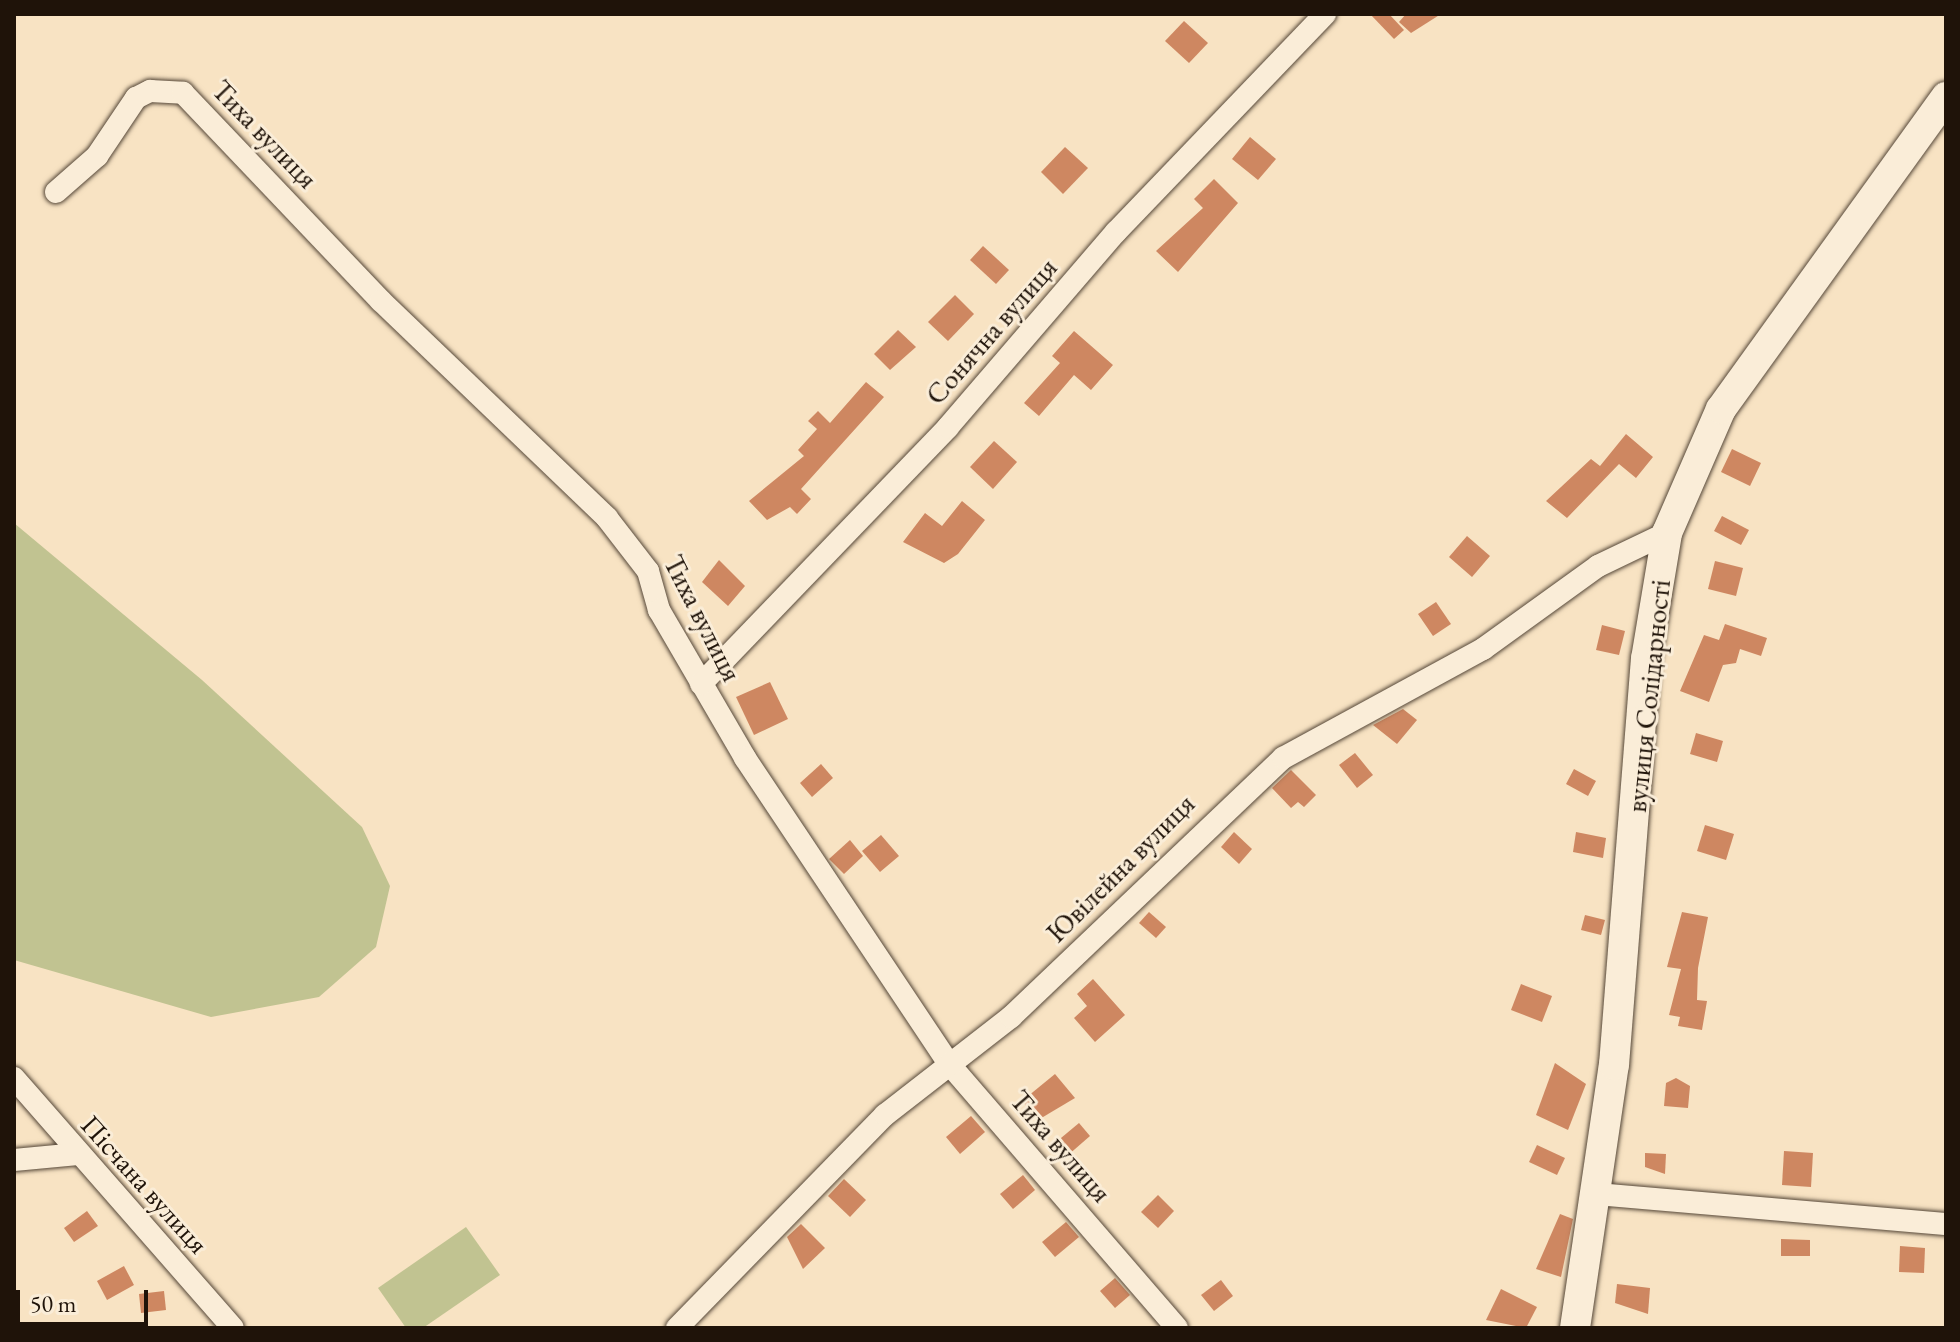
<!DOCTYPE html>
<meta charset="utf-8">
<style>
body{margin:0}
#map{position:relative;width:1960px;height:1342px;overflow:hidden;background:#f8e3c3;font-family:"EB Garamond",serif}
div>[style]{position:absolute}
.green>*{inset:0;background:#c1c391}
.building>*{inset:0;background:#ce8761}
.roads{filter:drop-shadow(0 0 2px #554738) drop-shadow(0 0 2px #554738)}
.minor>*{height:22px;margin:-11px;padding:0 11px;transform-origin:11px;border-radius:11px;background:#faedd8}
.secondary>*{height:30px;margin:-15px;padding:0 15px;transform-origin:15px;border-radius:15px;background:#faedd8}
span{translate:-50% -50%;white-space:nowrap;text-align:center;line-height:1.15;-webkit-text-stroke:6px #faedd8;paint-order:stroke}
.street-label{font-size:28px;color:#1f1309}
.frame{position:absolute;inset:0;border:16px solid #1f1309;pointer-events:none}
.scale{position:absolute;left:16px;top:1290px;width:132px;height:36px;box-sizing:border-box;border:4px solid #1f1309;border-top:0;padding-left:10px;font-size:24px;line-height:28px;white-space:nowrap;color:#1f1309;-webkit-text-stroke:6px #faedd8;paint-order:stroke}
</style>
<div id="map">
<div class="green">
<div style="clip-path:polygon(14px 523px,202px 680px,362px 827px,390px 886px,376px 947px,319px 997px,211px 1017px,14px 960px)"></div>
<div style="clip-path:polygon(466px 1227px,500px 1275px,423px 1328px,406px 1328px,378px 1288px)"></div>
</div>
<div class="building">
<div style="clip-path:polygon(1370px 14px,1389px 14px,1404px 30px,1394px 39px)"></div>
<div style="clip-path:polygon(1406px 14px,1441px 14px,1411px 33px,1399px 22px)"></div>
<div style="clip-path:polygon(1184px 21px,1208px 43px,1189px 63px,1165px 41px)"></div>
<div style="clip-path:polygon(1250px 137px,1276px 159px,1258px 180px,1232px 159px)"></div>
<div style="clip-path:polygon(1065px 147px,1088px 168px,1063px 194px,1041px 172px)"></div>
<div style="clip-path:polygon(1214px 179px,1238px 203px,1178px 272px,1156px 251px,1203px 208px,1194px 199px)"></div>
<div style="clip-path:polygon(983px 246px,1009px 270px,996px 284px,970px 260px)"></div>
<div style="clip-path:polygon(955px 295px,974px 314px,948px 341px,928px 322px)"></div>
<div style="clip-path:polygon(898px 330px,916px 347px,890px 370px,874px 354px)"></div>
<div style="clip-path:polygon(1074px 331px,1113px 365px,1091px 390px,1074px 375px,1039px 416px,1024px 403px,1060px 363px,1052px 356px)"></div>
<div style="clip-path:polygon(866px 382px,884px 397px,801px 489px,811px 499px,797px 514px,790px 507px,767px 520px,749px 501px,804px 456px,798px 450px,817px 429px,808px 421px,818px 411px,830px 423px)"></div>
<div style="clip-path:polygon(1626px 434px,1653px 457px,1636px 478px,1619px 464px,1567px 518px,1546px 501px,1591px 459px,1600px 466px)"></div>
<div style="clip-path:polygon(994px 441px,1017px 462px,993px 489px,970px 467px)"></div>
<div style="clip-path:polygon(1732px 449px,1761px 463px,1750px 486px,1721px 472px)"></div>
<div style="clip-path:polygon(962px 501px,985px 520px,958px 554px,944px 563px,903px 542px,925px 513px,942px 526px)"></div>
<div style="clip-path:polygon(1722px 516px,1749px 530px,1741px 545px,1714px 531px)"></div>
<div style="clip-path:polygon(1467px 536px,1490px 556px,1472px 577px,1449px 557px)"></div>
<div style="clip-path:polygon(719px 560px,745px 586px,728px 606px,702px 582px)"></div>
<div style="clip-path:polygon(1715px 561px,1743px 568px,1736px 596px,1708px 589px)"></div>
<div style="clip-path:polygon(1436px 602px,1451px 624px,1433px 636px,1418px 614px)"></div>
<div style="clip-path:polygon(1725px 624px,1767px 638px,1761px 656px,1740px 649px,1736px 663px,1723px 665px,1709px 702px,1680px 691px,1704px 635px,1719px 640px)"></div>
<div style="clip-path:polygon(1602px 625px,1625px 631px,1619px 655px,1596px 650px)"></div>
<div style="clip-path:polygon(770px 682px,788px 719px,754px 735px,736px 697px)"></div>
<div style="clip-path:polygon(1403px 709px,1417px 720px,1397px 744px,1373px 725px)"></div>
<div style="clip-path:polygon(1696px 733px,1723px 741px,1717px 762px,1690px 754px)"></div>
<div style="clip-path:polygon(1355px 753px,1373px 775px,1357px 788px,1339px 765px)"></div>
<div style="clip-path:polygon(821px 764px,833px 778px,812px 797px,800px 783px)"></div>
<div style="clip-path:polygon(1574px 769px,1596px 781px,1588px 796px,1566px 784px)"></div>
<div style="clip-path:polygon(1291px 770px,1316px 795px,1304px 807px,1298px 802px,1291px 808px,1272px 788px)"></div>
<div style="clip-path:polygon(1705px 825px,1734px 834px,1726px 860px,1697px 851px)"></div>
<div style="clip-path:polygon(1234px 832px,1252px 849px,1239px 864px,1221px 847px)"></div>
<div style="clip-path:polygon(1576px 832px,1606px 838px,1603px 858px,1573px 852px)"></div>
<div style="clip-path:polygon(881px 835px,899px 856px,880px 872px,862px 851px)"></div>
<div style="clip-path:polygon(850px 840px,863px 856px,844px 874px,829px 859px)"></div>
<div style="clip-path:polygon(1149px 912px,1166px 927px,1156px 938px,1139px 923px)"></div>
<div style="clip-path:polygon(1682px 912px,1708px 917px,1698px 968px,1697px 1000px,1707px 1001px,1702px 1030px,1678px 1026px,1680px 1017px,1669px 1015px,1681px 969px,1667px 967px)"></div>
<div style="clip-path:polygon(1585px 915px,1605px 920px,1601px 935px,1581px 930px)"></div>
<div style="clip-path:polygon(1093px 979px,1125px 1015px,1095px 1042px,1074px 1018px,1087px 1006px,1077px 994px)"></div>
<div style="clip-path:polygon(1521px 984px,1552px 996px,1542px 1022px,1511px 1010px)"></div>
<div style="clip-path:polygon(1555px 1063px,1586px 1084px,1568px 1130px,1536px 1115px)"></div>
<div style="clip-path:polygon(1055px 1074px,1075px 1098px,1038px 1120px,1022px 1101px)"></div>
<div style="clip-path:polygon(1676px 1078px,1690px 1086px,1688px 1108px,1664px 1106px,1666px 1083px)"></div>
<div style="clip-path:polygon(971px 1116px,985px 1132px,960px 1154px,946px 1137px)"></div>
<div style="clip-path:polygon(1079px 1123px,1090px 1136px,1067px 1156px,1055px 1143px)"></div>
<div style="clip-path:polygon(1537px 1145px,1565px 1158px,1557px 1175px,1529px 1162px)"></div>
<div style="clip-path:polygon(1784px 1151px,1813px 1153px,1811px 1187px,1782px 1185px)"></div>
<div style="clip-path:polygon(1645px 1153px,1666px 1154px,1665px 1174px,1645px 1167px)"></div>
<div style="clip-path:polygon(1023px 1175px,1035px 1190px,1013px 1209px,1000px 1194px)"></div>
<div style="clip-path:polygon(844px 1179px,866px 1200px,850px 1217px,828px 1196px)"></div>
<div style="clip-path:polygon(1158px 1195px,1174px 1211px,1158px 1228px,1141px 1212px)"></div>
<div style="clip-path:polygon(87px 1211px,98px 1226px,74px 1242px,64px 1228px)"></div>
<div style="clip-path:polygon(1560px 1214px,1573px 1219px,1561px 1277px,1536px 1269px)"></div>
<div style="clip-path:polygon(1066px 1222px,1079px 1237px,1055px 1257px,1042px 1242px)"></div>
<div style="clip-path:polygon(801px 1224px,825px 1248px,803px 1269px,787px 1237px)"></div>
<div style="clip-path:polygon(1781px 1239px,1810px 1240px,1810px 1256px,1781px 1256px)"></div>
<div style="clip-path:polygon(1900px 1246px,1925px 1248px,1924px 1273px,1899px 1272px)"></div>
<div style="clip-path:polygon(124px 1266px,134px 1285px,107px 1300px,97px 1281px)"></div>
<div style="clip-path:polygon(1115px 1278px,1130px 1295px,1115px 1308px,1100px 1291px)"></div>
<div style="clip-path:polygon(1221px 1280px,1233px 1296px,1214px 1311px,1201px 1295px)"></div>
<div style="clip-path:polygon(1617px 1284px,1650px 1288px,1648px 1314px,1615px 1303px)"></div>
<div style="clip-path:polygon(1501px 1289px,1537px 1307px,1526px 1328px,1486px 1320px)"></div>
<div style="clip-path:polygon(164px 1291px,166px 1310px,141px 1313px,139px 1294px)"></div>
</div>
<div class="roads">
<div class="minor">
<div style="left:56px;top:192px;width:55px;rotate:-41.3deg"></div>
<div style="left:97px;top:156px;width:70px;rotate:-56.1deg"></div>
<div style="left:136px;top:98px;width:16px;rotate:-27deg"></div>
<div style="left:150px;top:91px;width:33px;rotate:3deg"></div>
<div style="left:183px;top:93px;width:287px;rotate:46.4deg"></div>
<div style="left:381px;top:301px;width:313px;rotate:43.8deg"></div>
<div style="left:607px;top:518px;width:67px;rotate:52.3deg"></div>
<div style="left:648px;top:571px;width:41px;rotate:74.2deg"></div>
<div style="left:659px;top:610px;width:171px;rotate:59.8deg"></div>
<div style="left:745px;top:758px;width:369px;rotate:56.3deg"></div>
<div style="left:950px;top:1065px;width:347px;rotate:49.2deg"></div>
<div style="left:701px;top:684px;width:356px;rotate:-46.1deg"></div>
<div style="left:948px;top:427px;width:257px;rotate:-49.3deg"></div>
<div style="left:1116px;top:232px;width:302px;rotate:-46.2deg"></div>
<div style="left:14px;top:1078px;width:332px;rotate:48.8deg"></div>
<div style="left:14px;top:1160px;width:64px;rotate:-5.4deg"></div>
<div style="left:1596px;top:1194px;width:351px;rotate:4.9deg"></div>
<div style="left:677px;top:1328px;width:298px;rotate:-45.7deg"></div>
<div style="left:885px;top:1115px;width:160px;rotate:-37.9deg"></div>
<div style="left:1011px;top:1017px;width:376px;rotate:-43.6deg"></div>
<div style="left:1283px;top:758px;width:228px;rotate:-28.6deg"></div>
<div style="left:1483px;top:649px;width:142px;rotate:-35.8deg"></div>
<div style="left:1598px;top:566px;width:76px;rotate:-25.6deg"></div>
</div>
<div class="secondary">
<div style="left:1575px;top:1328px;width:266px;rotate:-81.6deg"></div>
<div style="left:1614px;top:1065px;width:407px;rotate:-85.5deg"></div>
<div style="left:1646px;top:659px;width:128px;rotate:-80.5deg"></div>
<div style="left:1667px;top:533px;width:135px;rotate:-66.5deg"></div>
<div style="left:1721px;top:409px;width:385px;rotate:-54.2deg"></div>
</div>
</div>
<div class="street-label">
<span style="left:265px;top:134px;rotate:46deg">Тиха вулиця</span>
<span style="left:991px;top:331px;rotate:-49deg">Сонячна вулиця</span>
<span style="left:703px;top:618px;rotate:63deg">Тиха вулиця</span>
<span style="left:1648px;top:696px;rotate:-84deg">вулиця Солідарності</span>
<span style="left:1120px;top:868px;rotate:-45deg">Ювілейна вулиця</span>
<span style="left:1061px;top:1146px;rotate:49deg">Тиха вулиця</span>
<span style="left:145px;top:1184px;rotate:48deg">Пісчана вулиця</span>
</div>
<div class="frame"></div>
<div class="scale">50 m</div>
</div>
